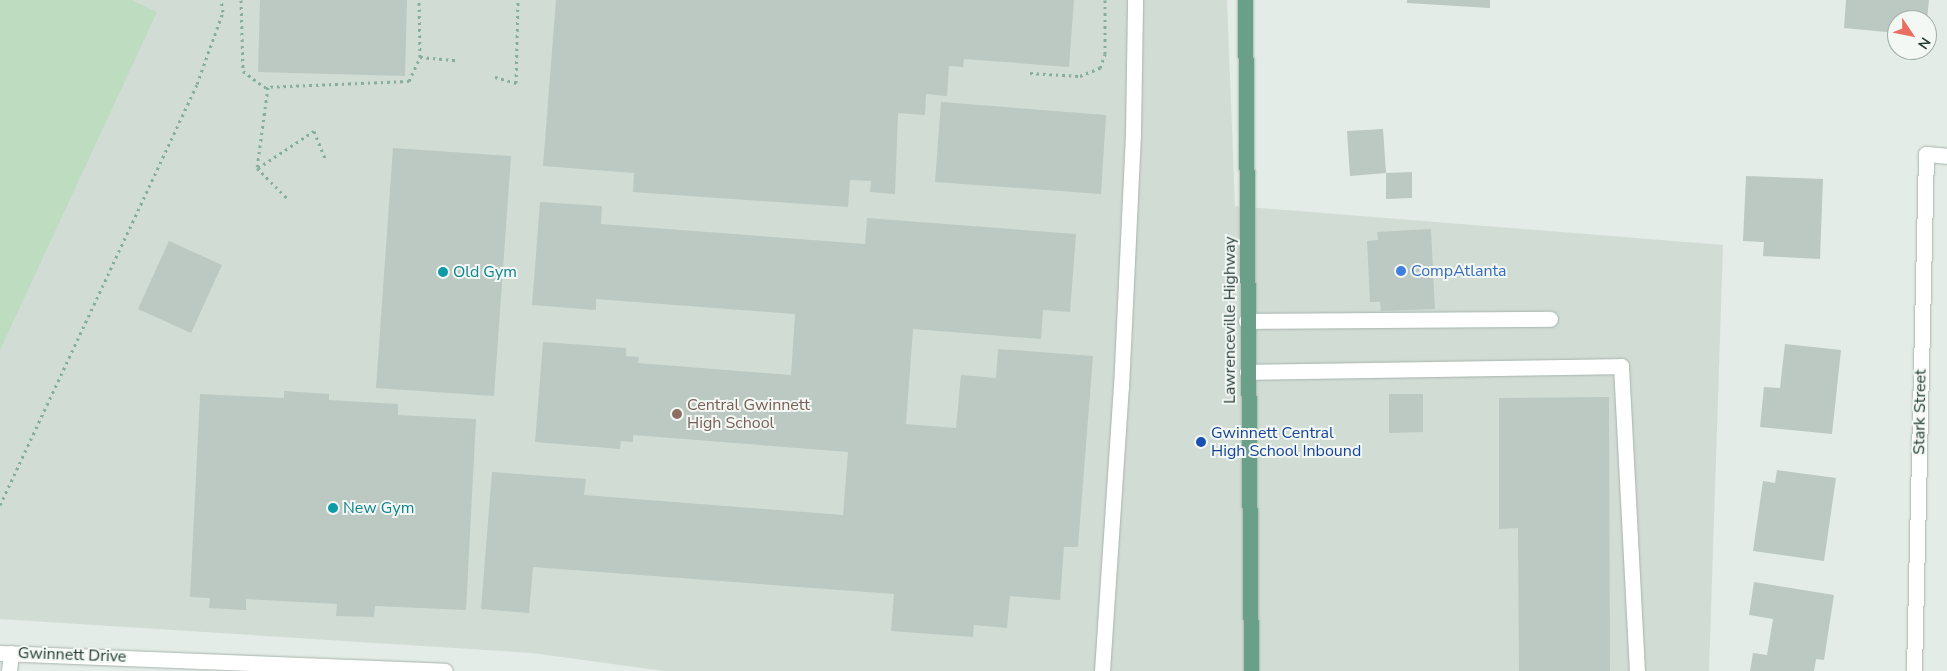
<!DOCTYPE html>
<style>
body{margin:0}
#map{position:relative;width:1947px;height:671px;overflow:hidden;background:#e3ece6;font-family:"Nunito Sans",sans-serif}
div>[style]{position:absolute}
.built>*{inset:0;background:#d1dcd5}
.green>*{inset:0;background:#bddcc0}
.building>*{inset:0;background:#bbc9c2}
.path>*{height:3px;margin-top:-1.5px;transform-origin:0;background:repeating-linear-gradient(90deg,#85ae9b 0 2.5px,transparent 0 6.5px)}
.roads{filter:drop-shadow(0 0 1px #a6b4ac) drop-shadow(0 0 1px #a6b4ac)}
.service>*{height:15px;margin:-7.5px;padding:0 7.5px;transform-origin:7.5px;border-radius:7.5px;background:#fff}
.minor>*{height:15px;margin:-7.5px;padding:0 7.5px;transform-origin:7.5px;border-radius:7.5px;background:#fff}
.tertiary>*{height:15px;margin:-7.5px;padding:0 7.5px;transform-origin:7.5px;border-radius:7.5px;background:#fff}
.primary>*{height:15px;margin:-7.5px;padding:0 7.5px;transform-origin:7.5px;border-radius:7.5px;background:#6a9f89}
.dots>*{width:14px;height:14px;translate:-50% -50%;box-sizing:border-box;border:2px solid #f3f8f5;border-radius:50%}
span{translate:-50% -50%;white-space:nowrap;text-align:center;line-height:1.15;-webkit-text-stroke:4px #f3f8f5;paint-order:stroke}
.shop-label{font-size:16px;color:#366cbe}
.left{translate:0 -50%;text-align:left}
.culture-label{font-size:16px;color:#0d838f}
.street-label{font-size:16px;color:#233c32}
.education-label{font-size:16px;color:#785e54}
.transit-label{font-size:16px;color:#164399}
.north{position:absolute;left:1887px;top:10px;width:50px;height:50px;box-sizing:border-box;background:#f3f8f5;border:1px solid #a0ada7;border-radius:50%;rotate:124deg;font-size:14px;font-weight:700;line-height:20px;text-align:center;color:#233c32}
.north::after{content:'';display:block;margin:auto;width:18px;height:22px;background:#ea6f63;clip-path:polygon(50% 0,100% 100%,50% 72%,0 100%)}
</style>
<div id="map">
<div class="built">
<div style="clip-path:polygon(0 0,1227px 0,1235px 206px,1723px 245px,1709px 671px,664px 671px,532px 653px,0 619px)"></div>
</div>
<div class="green">
<div style="clip-path:polygon(0 0,131px 0,157px 12px,0 350px)"></div>
</div>
<div class="building">
<div style="clip-path:polygon(260px 0,407px 0,405px 76px,258px 72px)"></div>
<div style="clip-path:polygon(556px 0,1074px 0,1069px 67px,964px 59px,963px 67px,949px 66px,947px 96px,926px 94px,925px 115px,898px 113px,895px 194px,870px 192px,871px 181px,850px 180px,848px 207px,633px 192px,634px 173px,543px 166px)"></div>
<div style="clip-path:polygon(1407px 0,1490px 0,1490px 8px,1407px 3px)"></div>
<div style="clip-path:polygon(1846px 0,1929px 0,1927px 20px,1897px 20px,1897px 33px,1844px 28px)"></div>
<div style="clip-path:polygon(941px 102px,1106px 115px,1101px 194px,935px 182px)"></div>
<div style="clip-path:polygon(1383px 129px,1386px 173px,1350px 176px,1347px 131px)"></div>
<div style="clip-path:polygon(393px 148px,511px 156px,494px 396px,376px 388px)"></div>
<div style="clip-path:polygon(1412px 172px,1412px 198px,1386px 199px,1386px 173px)"></div>
<div style="clip-path:polygon(1746px 176px,1823px 179px,1820px 259px,1763px 256px,1764px 242px,1743px 241px)"></div>
<div style="clip-path:polygon(540px 202px,602px 206px,601px 224px,865px 244px,867px 218px,1076px 234px,1070px 312px,1043px 310px,1041px 339px,913px 329px,906px 424px,956px 428px,961px 375px,996px 378px,998px 349px,1093px 356px,1078px 547px,1064px 547px,1060px 600px,1010px 596px,1007px 628px,974px 625px,973px 637px,891px 631px,894px 594px,533px 567px,529px 613px,481px 609px,492px 472px,586px 479px,584px 495px,843px 515px,848px 452px,633px 435px,633px 442px,621px 441px,620px 449px,535px 442px,543px 342px,626px 348px,626px 356px,639px 357px,638px 363px,791px 375px,795px 314px,596px 299px,596px 310px,532px 305px)"></div>
<div style="clip-path:polygon(1431px 229px,1435px 309px,1381px 311px,1380px 302px,1370px 302px,1367px 241px,1378px 240px,1377px 232px)"></div>
<div style="clip-path:polygon(169px 241px,222px 265px,191px 333px,138px 309px)"></div>
<div style="clip-path:polygon(1785px 344px,1841px 350px,1832px 434px,1760px 427px,1764px 387px,1780px 388px)"></div>
<div style="clip-path:polygon(284px 391px,329px 394px,329px 400px,398px 404px,398px 415px,476px 419px,466px 610px,375px 606px,374px 617px,336px 616px,337px 604px,246px 599px,246px 610px,209px 608px,210px 598px,190px 597px,200px 394px,284px 398px)"></div>
<div style="clip-path:polygon(1389px 394px,1423px 394px,1423px 432px,1389px 433px)"></div>
<div style="clip-path:polygon(1609px 397px,1610px 671px,1519px 671px,1518px 528px,1499px 529px,1499px 398px)"></div>
<div style="clip-path:polygon(1777px 470px,1836px 478px,1824px 561px,1753px 551px,1763px 481px,1775px 483px)"></div>
<div style="clip-path:polygon(1754px 582px,1834px 595px,1824px 660px,1816px 659px,1814px 671px,1750px 671px,1753px 653px,1767px 655px,1773px 619px,1749px 615px)"></div>
</div>
<div class="path">
<div style="left:241px;top:0;width:71px;rotate:88.4deg"></div>
<div style="left:243px;top:71px;width:26px;rotate:37deg"></div>
<div style="left:264px;top:87px;width:145px;rotate:-2.4deg"></div>
<div style="left:409px;top:81px;width:26px;rotate:-65deg"></div>
<div style="left:420px;top:57px;width:57px;rotate:-91deg"></div>
<div style="left:420px;top:57px;width:36px;rotate:5deg"></div>
<div style="left:1030px;top:73px;width:50px;rotate:3.4deg"></div>
<div style="left:1080px;top:76px;width:22px;rotate:-22deg"></div>
<div style="left:1100px;top:68px;width:15px;rotate:-70deg"></div>
<div style="left:1105px;top:54px;width:54px;rotate:-90deg"></div>
<div style="left:495px;top:77px;width:22px;rotate:16deg"></div>
<div style="left:516px;top:83px;width:83px;rotate:-88.6deg"></div>
<div style="left:268px;top:87px;width:82px;rotate:97.7deg"></div>
<div style="left:257px;top:168px;width:42px;rotate:45deg"></div>
<div style="left:258px;top:168px;width:67px;rotate:-33.5deg"></div>
<div style="left:314px;top:131px;width:29px;rotate:68deg"></div>
<div style="left:0;top:505px;width:465px;rotate:-64.9deg"></div>
<div style="left:197px;top:84px;width:77px;rotate:-70.1deg"></div>
<div style="left:223px;top:12px;width:12px;rotate:-99deg"></div>
</div>
<div class="roads">
<div class="service">
<div style="left:1246px;top:321px;width:304px;rotate:-0.4deg"></div>
<div style="left:1247px;top:372px;width:374px;rotate:-0.9deg"></div>
<div style="left:1621px;top:366px;width:305px;rotate:87deg"></div>
<div style="left:9px;top:671px;width:18px;rotate:-84deg"></div>
<div style="left:1102px;top:671px;width:284px;rotate:-86.2deg"></div>
<div style="left:1121px;top:388px;width:256px;rotate:-87.3deg"></div>
<div style="left:1133px;top:132px;width:132px;rotate:-89.1deg"></div>
</div>
<div class="minor">
<div style="left:1914px;top:671px;width:517px;rotate:-88.67deg"></div>
<div style="left:1926px;top:154px;width:21px;rotate:5deg"></div>
</div>
<div class="tertiary">
<div style="left:0;top:653px;width:445px;rotate:2.3deg"></div>
</div>
<div class="primary">
<div style="left:1245px;top:0;width:671px;rotate:89.49deg"></div>
</div>
</div>
<div class="dots">
<div style="left:1401px;top:271px;background:#3f7fe0"></div>
<div style="left:443px;top:272px;background:#0f9aa8"></div>
<div style="left:677px;top:414px;background:#8d6e63"></div>
<div style="left:1201px;top:442px;background:#1a4fb4"></div>
<div style="left:333px;top:508px;background:#0f9aa8"></div>
</div>
<div class="shop-label">
<span class="left" style="left:1411px;top:271px">CompAtlanta</span>
</div>
<div class="culture-label">
<span class="left" style="left:453px;top:272px">Old Gym</span>
<span class="left" style="left:343px;top:508px">New Gym</span>
</div>
<div class="street-label">
<span style="left:1230px;top:320px;rotate:-90deg">Lawrenceville Highway</span>
<span style="left:1920px;top:412px;rotate:-89deg">Stark Street</span>
<span style="left:72px;top:655px;rotate:2deg">Gwinnett Drive</span>
</div>
<div class="education-label">
<span class="left" style="left:687px;top:414px">Central Gwinnett<br>High School</span>
</div>
<div class="transit-label">
<span class="left" style="left:1211px;top:442px">Gwinnett Central<br>High School Inbound</span>
</div>
<div class="north">N</div>
</div>
